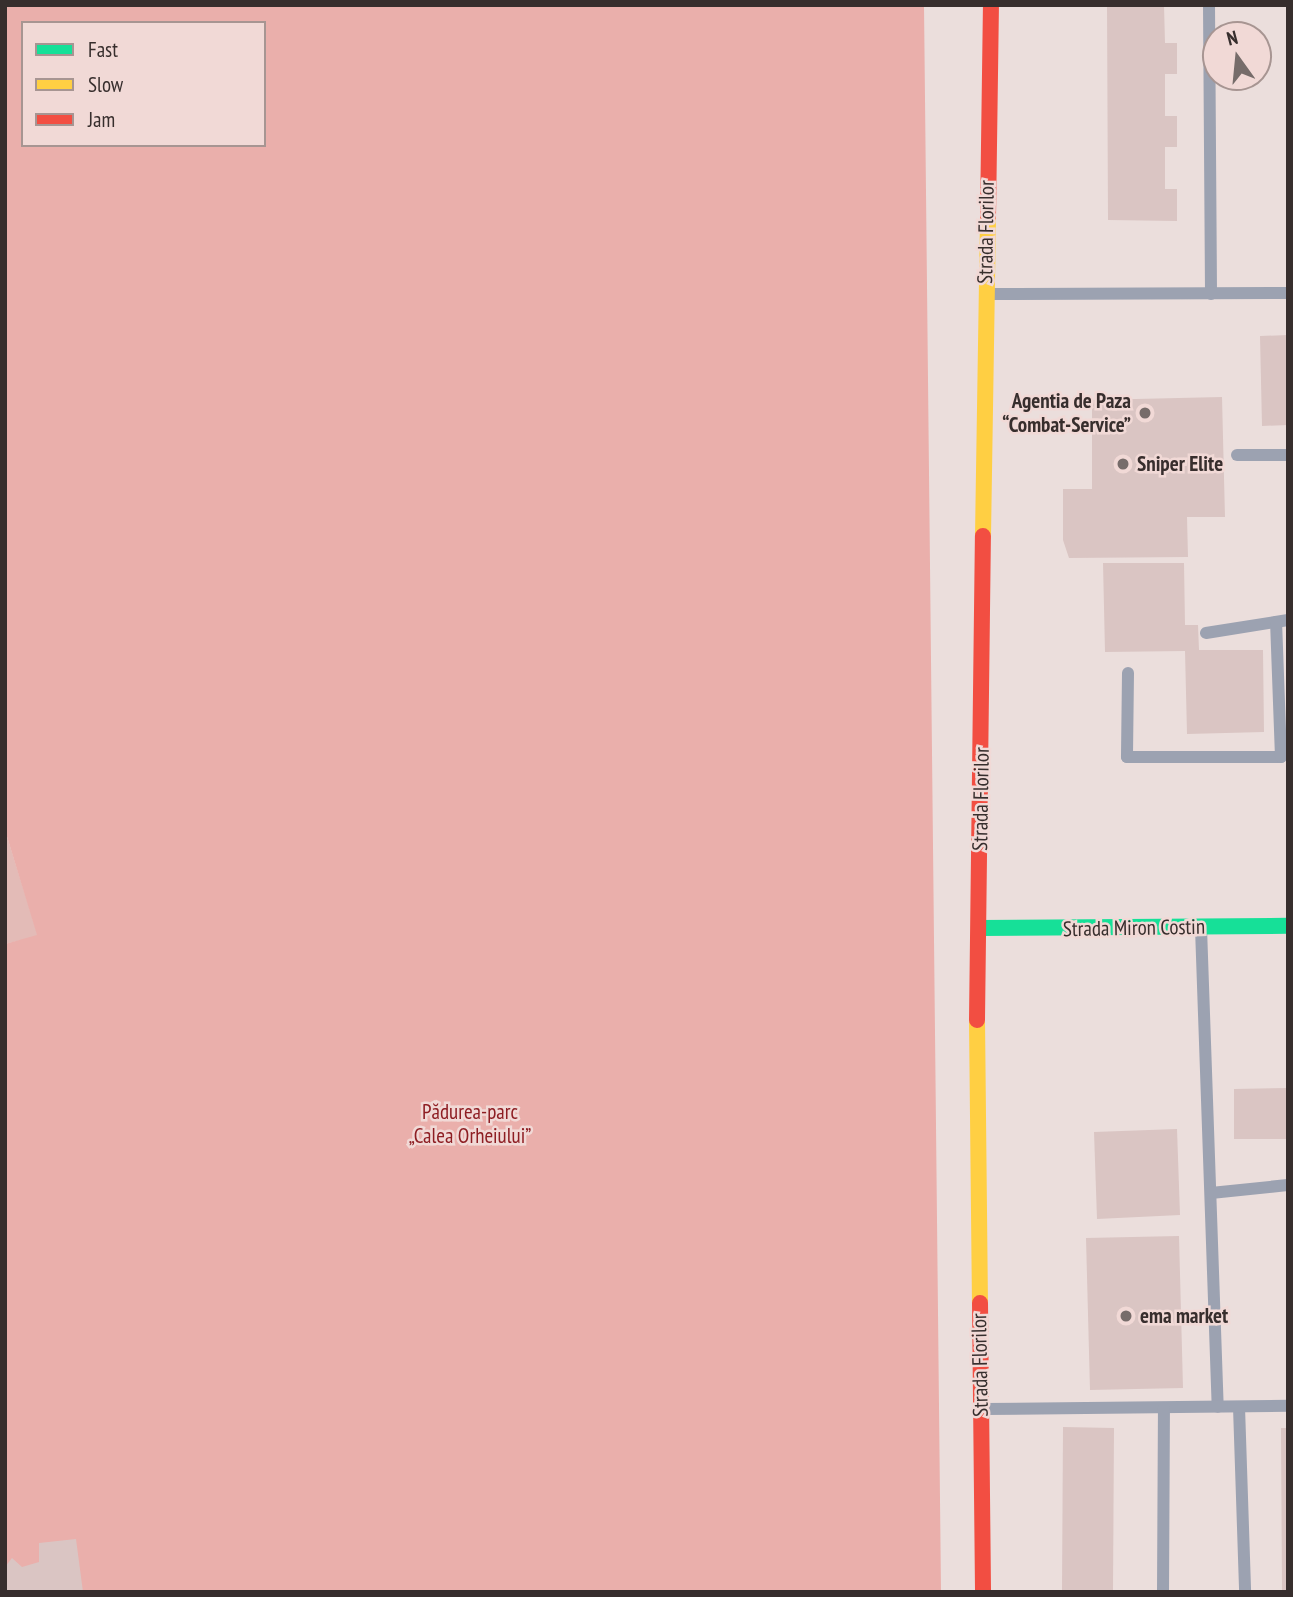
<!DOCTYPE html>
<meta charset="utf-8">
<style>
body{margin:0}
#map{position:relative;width:1293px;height:1597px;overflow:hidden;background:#ebdedc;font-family:"PT Sans Narrow",sans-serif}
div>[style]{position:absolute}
.green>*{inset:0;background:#e3bbb7}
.forest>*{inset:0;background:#eaafab}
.building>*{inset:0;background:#dac5c3}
.lane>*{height:12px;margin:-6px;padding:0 6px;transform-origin:6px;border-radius:6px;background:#9ca2b1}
.fast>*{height:16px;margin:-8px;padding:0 8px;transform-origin:8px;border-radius:8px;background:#16e098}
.slow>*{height:16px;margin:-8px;padding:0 8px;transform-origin:8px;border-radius:8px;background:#ffcf43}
.jam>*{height:16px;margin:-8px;padding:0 8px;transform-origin:8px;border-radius:8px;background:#f24e42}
.dots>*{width:19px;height:19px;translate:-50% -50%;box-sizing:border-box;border:4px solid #f1d9d6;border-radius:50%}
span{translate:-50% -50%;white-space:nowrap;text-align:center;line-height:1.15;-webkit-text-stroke:5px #f1d9d6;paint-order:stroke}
.street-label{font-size:21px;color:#372e2d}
.poi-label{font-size:21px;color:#372e2d;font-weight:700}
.right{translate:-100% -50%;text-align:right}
.left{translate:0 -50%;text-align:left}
.park-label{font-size:21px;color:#8e1e23}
.frame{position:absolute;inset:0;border:7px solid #372e2d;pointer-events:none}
.legend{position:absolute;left:21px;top:21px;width:245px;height:126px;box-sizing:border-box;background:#f1d9d6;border:2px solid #a79592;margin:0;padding:9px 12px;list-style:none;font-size:21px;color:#372e2d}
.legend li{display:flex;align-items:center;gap:14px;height:35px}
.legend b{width:35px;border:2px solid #a79592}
.north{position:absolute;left:1202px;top:21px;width:70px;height:70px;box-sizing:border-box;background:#f1d9d6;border:2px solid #a79592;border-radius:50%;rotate:345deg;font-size:19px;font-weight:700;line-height:28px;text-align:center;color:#372e2d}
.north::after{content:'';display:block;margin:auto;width:24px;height:32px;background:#766c6a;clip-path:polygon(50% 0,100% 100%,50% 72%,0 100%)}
</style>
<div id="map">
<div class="green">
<div style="clip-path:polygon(5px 830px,38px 936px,5px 944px)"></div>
</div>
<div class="forest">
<div style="clip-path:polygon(evenodd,5px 5px,924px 5px,941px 1592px,5px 1592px,5px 944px,37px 935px,5px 830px,5px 5px,23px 23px,264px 23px,264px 145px,23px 145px,23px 23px)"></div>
</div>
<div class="building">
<div style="clip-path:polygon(1107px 5px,1164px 5px,1165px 43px,1177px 43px,1177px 74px,1165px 74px,1165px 116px,1177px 116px,1177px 147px,1165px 147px,1165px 189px,1177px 189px,1177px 221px,1108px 220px)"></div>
<div style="clip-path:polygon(1288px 335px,1288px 425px,1262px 426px,1260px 336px)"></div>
<div style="clip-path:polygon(1222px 397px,1225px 517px,1187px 517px,1188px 557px,1069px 558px,1063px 540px,1063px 489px,1092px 489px,1092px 400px)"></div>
<div style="clip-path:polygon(1103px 563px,1184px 563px,1185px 625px,1198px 625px,1199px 650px,1263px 650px,1264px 732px,1187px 734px,1185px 651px,1105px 652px)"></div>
<div style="clip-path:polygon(1288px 1088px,1288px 1139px,1234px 1139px,1234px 1089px)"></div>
<div style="clip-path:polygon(1177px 1129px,1180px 1215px,1097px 1219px,1094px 1132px)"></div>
<div style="clip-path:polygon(1179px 1236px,1183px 1388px,1090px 1390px,1086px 1238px)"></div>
<div style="clip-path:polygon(1063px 1427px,1114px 1428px,1113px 1592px,1062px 1592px)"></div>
<div style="clip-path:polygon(1281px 1428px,1288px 1428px,1288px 1592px,1282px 1592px)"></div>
<div style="clip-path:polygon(76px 1539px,83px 1592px,5px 1592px,5px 1567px,12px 1558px,22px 1567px,39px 1562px,39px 1543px)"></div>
</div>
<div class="lane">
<div style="left:1209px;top:5px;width:289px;rotate:89.6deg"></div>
<div style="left:989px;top:294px;width:299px;rotate:-0.2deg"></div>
<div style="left:1237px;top:455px;width:51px"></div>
<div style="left:1206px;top:633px;width:83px;rotate:-9deg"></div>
<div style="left:1128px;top:673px;width:84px;rotate:90.7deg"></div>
<div style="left:1127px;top:757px;width:154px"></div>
<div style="left:1281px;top:757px;width:135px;rotate:-92.1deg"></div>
<div style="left:1201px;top:928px;width:479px;rotate:88deg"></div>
<div style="left:1211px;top:1193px;width:77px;rotate:-5.9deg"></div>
<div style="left:1239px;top:1407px;width:185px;rotate:88.1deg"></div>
<div style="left:984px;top:1409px;width:304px;rotate:-0.6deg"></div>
<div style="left:1163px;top:1592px;width:184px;rotate:-89.7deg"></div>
</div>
<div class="fast">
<div style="left:980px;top:928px;width:308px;rotate:-0.4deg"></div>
</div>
<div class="slow">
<div style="left:983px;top:536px;width:319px;rotate:-89.1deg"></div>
<div style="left:977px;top:1020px;width:283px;rotate:89.4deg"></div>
</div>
<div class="jam">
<div style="left:988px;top:217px;width:212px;rotate:-89.2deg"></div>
<div style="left:977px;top:1020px;width:484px;rotate:-89.3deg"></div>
<div style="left:980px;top:1303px;width:289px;rotate:89.4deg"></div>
</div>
<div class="dots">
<div style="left:1145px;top:413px;background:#766c6a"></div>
<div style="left:1123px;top:464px;background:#766c6a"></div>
<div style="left:1126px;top:1316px;background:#766c6a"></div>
</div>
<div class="street-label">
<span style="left:986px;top:232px;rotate:-89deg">Strada Florilor</span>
<span style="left:981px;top:799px;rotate:-89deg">Strada Florilor</span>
<span style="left:1134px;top:928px;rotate:-1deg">Strada Miron Costin</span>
<span style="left:980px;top:1365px;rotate:-91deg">Strada Florilor</span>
</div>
<div class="poi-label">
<span class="right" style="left:1131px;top:413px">Agentia de Paza<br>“Combat-Service”</span>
<span class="left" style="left:1137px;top:464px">Sniper Elite</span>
<span class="left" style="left:1140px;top:1316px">ema market</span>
</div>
<div class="park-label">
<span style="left:470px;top:1124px">Pădurea-parc<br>„Calea Orheiului”</span>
</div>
<div class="frame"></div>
<ul class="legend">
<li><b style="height:9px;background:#16e098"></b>Fast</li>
<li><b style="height:9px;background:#ffcf43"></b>Slow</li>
<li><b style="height:9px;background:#f24e42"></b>Jam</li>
</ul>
<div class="north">N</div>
</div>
